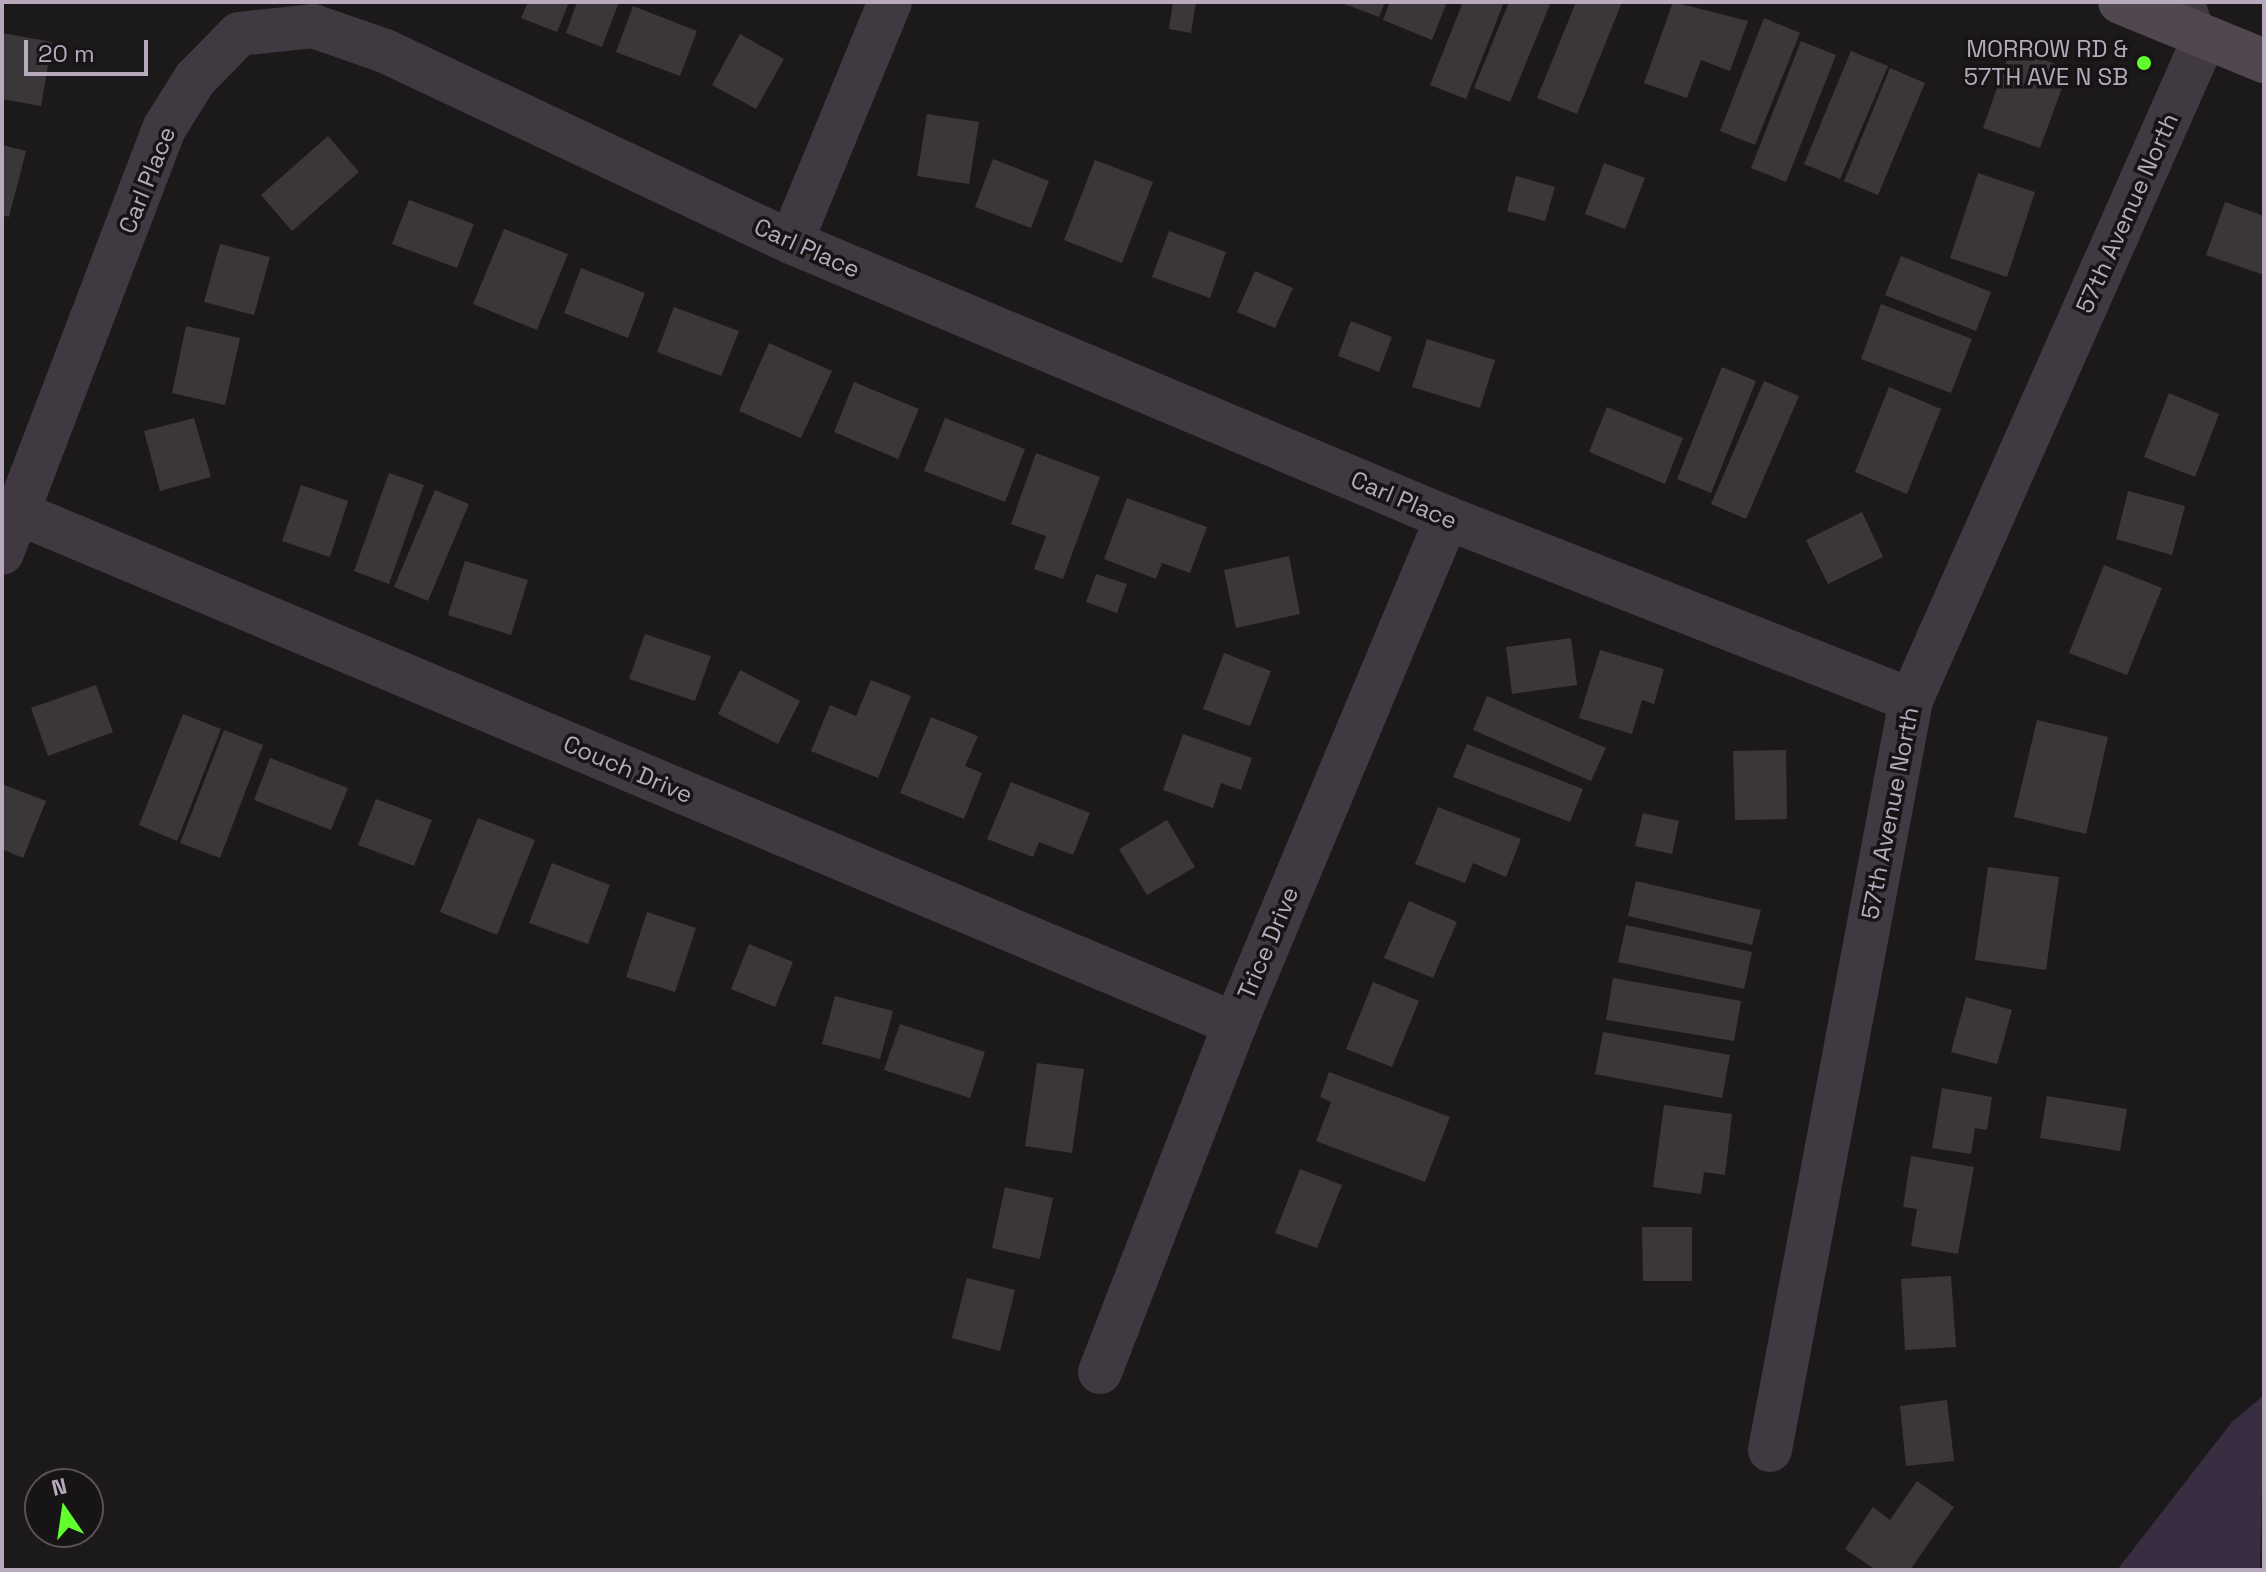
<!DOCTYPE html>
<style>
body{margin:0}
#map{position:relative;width:2266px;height:1572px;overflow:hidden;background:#1c191b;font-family:"Space Grotesk",sans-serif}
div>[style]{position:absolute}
.water>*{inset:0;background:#382d41}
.building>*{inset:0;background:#3b363a}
.lane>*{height:24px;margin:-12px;padding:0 12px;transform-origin:12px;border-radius:12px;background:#403941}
.street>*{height:44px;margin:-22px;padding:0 22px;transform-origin:22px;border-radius:22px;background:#403941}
.secondary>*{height:44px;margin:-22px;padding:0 22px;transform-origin:22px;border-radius:22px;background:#504751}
.dots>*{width:22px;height:22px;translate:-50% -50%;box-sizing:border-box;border:4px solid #171416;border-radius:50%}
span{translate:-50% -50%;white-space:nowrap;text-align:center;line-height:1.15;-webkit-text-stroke:7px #171416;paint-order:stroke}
.poi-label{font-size:24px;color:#b8aabc}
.right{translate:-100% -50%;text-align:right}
.street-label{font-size:24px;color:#b8aabc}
.frame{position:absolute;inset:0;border:4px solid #b8aabc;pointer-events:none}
.north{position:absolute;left:24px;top:1468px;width:80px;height:80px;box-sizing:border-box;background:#171416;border:2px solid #575058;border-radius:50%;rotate:347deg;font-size:22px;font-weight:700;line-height:32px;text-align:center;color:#b8aabc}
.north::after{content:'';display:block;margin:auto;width:28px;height:36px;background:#60ff2d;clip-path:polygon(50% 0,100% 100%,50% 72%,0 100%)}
.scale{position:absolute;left:24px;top:40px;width:124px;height:36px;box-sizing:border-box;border:4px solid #b8aabc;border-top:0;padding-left:10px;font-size:24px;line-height:28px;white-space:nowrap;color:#b8aabc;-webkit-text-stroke:6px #171416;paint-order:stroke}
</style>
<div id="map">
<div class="water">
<div style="clip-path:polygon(2264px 1395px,2260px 1570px,2117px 1570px,2232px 1422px)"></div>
</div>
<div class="building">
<div style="clip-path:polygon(528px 2px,569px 2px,557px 32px,521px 18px)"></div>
<div style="clip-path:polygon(577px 2px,619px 2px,602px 47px,566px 33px)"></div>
<div style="clip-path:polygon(1173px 2px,1196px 2px,1191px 33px,1169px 29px)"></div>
<div style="clip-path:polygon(1339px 2px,1385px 2px,1379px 17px)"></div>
<div style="clip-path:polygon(1390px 2px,1447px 2px,1432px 40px,1383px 20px)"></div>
<div style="clip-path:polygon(1463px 2px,1504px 2px,1466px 99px,1430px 85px)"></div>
<div style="clip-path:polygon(1509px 2px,1551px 2px,1510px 102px,1474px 88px)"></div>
<div style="clip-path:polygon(1576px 2px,1622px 2px,1577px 114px,1537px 98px)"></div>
<div style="clip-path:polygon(1673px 2px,1748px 21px,1730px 71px,1701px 60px,1687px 98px,1644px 83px)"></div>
<div style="clip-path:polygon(633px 6px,697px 31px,680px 76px,616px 52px)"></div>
<div style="clip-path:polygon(1764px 18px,1800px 33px,1755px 145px,1720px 131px)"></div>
<div style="clip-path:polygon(2px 33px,52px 42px,41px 106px,2px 99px)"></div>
<div style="clip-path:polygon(740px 34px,784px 59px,756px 109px,712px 85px)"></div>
<div style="clip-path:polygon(1801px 41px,1836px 55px,1786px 182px,1751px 168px)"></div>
<div style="clip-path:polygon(2011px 48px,2069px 69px,2040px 148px,1983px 128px)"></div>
<div style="clip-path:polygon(1851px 51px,1888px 66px,1840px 179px,1804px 164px)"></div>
<div style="clip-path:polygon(1890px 68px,1925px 83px,1878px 195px,1844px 181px)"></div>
<div style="clip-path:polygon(927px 114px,979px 122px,969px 184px,917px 176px)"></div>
<div style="clip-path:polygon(328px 136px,359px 172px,292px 231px,261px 195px)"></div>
<div style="clip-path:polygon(2px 145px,26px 151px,9px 217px,2px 215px)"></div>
<div style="clip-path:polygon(993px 159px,1049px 181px,1031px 228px,975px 207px)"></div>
<div style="clip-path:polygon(1095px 160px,1153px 182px,1122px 263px,1064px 240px)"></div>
<div style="clip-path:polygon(1604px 163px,1645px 178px,1625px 229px,1585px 214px)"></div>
<div style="clip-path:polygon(1978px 173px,2035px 192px,2007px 277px,1950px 258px)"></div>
<div style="clip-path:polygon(1516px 176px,1555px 187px,1545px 221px,1507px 211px)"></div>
<div style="clip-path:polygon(409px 200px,474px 224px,457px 268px,392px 244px)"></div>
<div style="clip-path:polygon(2225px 202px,2264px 216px,2264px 275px,2206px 255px)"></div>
<div style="clip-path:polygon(504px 229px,568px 254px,537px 330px,473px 304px)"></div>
<div style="clip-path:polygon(1169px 231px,1226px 252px,1210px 298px,1152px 277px)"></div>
<div style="clip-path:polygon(220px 244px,270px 257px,254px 315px,204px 302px)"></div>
<div style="clip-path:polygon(1901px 256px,1991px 292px,1976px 331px,1885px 295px)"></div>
<div style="clip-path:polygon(581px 268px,645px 293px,628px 338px,564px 313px)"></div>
<div style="clip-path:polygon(1255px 271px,1293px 288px,1275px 328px,1237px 312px)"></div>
<div style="clip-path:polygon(1881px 304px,1972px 339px,1951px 393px,1861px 359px)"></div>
<div style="clip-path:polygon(674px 307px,739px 331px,721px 376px,657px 352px)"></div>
<div style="clip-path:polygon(1351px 321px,1392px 337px,1379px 372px,1338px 356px)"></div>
<div style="clip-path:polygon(186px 326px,240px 338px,225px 405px,172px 393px)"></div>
<div style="clip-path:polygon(1427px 339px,1495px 360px,1480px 408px,1412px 387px)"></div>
<div style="clip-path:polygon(769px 343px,832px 371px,801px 438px,739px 411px)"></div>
<div style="clip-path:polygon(1722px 367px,1756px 381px,1711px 493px,1677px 479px)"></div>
<div style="clip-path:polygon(1764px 381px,1799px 396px,1746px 519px,1711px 504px)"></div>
<div style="clip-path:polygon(854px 382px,919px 409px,898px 459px,834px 432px)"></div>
<div style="clip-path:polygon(1889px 387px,1941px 409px,1907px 494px,1855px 472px)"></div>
<div style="clip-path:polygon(2169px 393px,2219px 414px,2195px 477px,2144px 457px)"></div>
<div style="clip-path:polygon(1607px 407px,1683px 438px,1665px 484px,1589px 452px)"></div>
<div style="clip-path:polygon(194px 418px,211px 477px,160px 491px,144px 431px)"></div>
<div style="clip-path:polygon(945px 418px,1025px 449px,1005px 502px,924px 471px)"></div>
<div style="clip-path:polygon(1036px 453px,1100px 477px,1063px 579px,1034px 569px,1046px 536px,1011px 524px)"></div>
<div style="clip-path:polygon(389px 473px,424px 485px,389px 584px,354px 571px)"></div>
<div style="clip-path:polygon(301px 485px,348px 501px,330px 557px,282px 541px)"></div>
<div style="clip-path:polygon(435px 490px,469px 504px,428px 601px,394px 587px)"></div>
<div style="clip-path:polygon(2128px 491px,2185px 506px,2172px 555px,2116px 539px)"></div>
<div style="clip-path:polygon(1127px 498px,1207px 527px,1190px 573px,1162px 563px,1156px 579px,1104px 559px)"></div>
<div style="clip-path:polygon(1862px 512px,1883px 557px,1828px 584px,1806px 540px)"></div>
<div style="clip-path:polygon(1289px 556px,1300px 614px,1236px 628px,1224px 570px)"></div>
<div style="clip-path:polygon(465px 561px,528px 580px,511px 635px,448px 615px)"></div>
<div style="clip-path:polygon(2104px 565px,2162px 588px,2127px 675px,2069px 653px)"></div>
<div style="clip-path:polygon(1096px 574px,1127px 584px,1117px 613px,1086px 602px)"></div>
<div style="clip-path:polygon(645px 634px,711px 656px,695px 701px,629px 679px)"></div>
<div style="clip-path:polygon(1571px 638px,1577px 685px,1512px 694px,1506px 647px)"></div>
<div style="clip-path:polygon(1600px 650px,1664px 669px,1654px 704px,1642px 700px,1632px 734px,1579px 718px)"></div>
<div style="clip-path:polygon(1224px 653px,1271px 671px,1250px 726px,1203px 709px)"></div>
<div style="clip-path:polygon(740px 670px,800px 701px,778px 744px,718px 714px)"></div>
<div style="clip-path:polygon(871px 680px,911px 696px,878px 778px,811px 751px,830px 705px,856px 716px)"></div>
<div style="clip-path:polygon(96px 685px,113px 732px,48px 756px,31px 708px)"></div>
<div style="clip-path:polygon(1487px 696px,1606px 748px,1591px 781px,1473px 730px)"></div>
<div style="clip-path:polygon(183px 714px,221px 729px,177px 841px,139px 825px)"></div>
<div style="clip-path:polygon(931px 717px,978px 736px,965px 766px,982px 773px,964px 819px,900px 793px)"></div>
<div style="clip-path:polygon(2037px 720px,2108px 737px,2086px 834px,2014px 817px)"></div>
<div style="clip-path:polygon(224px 730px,263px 745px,220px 858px,180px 843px)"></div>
<div style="clip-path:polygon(1183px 734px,1252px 758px,1241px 790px,1221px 783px,1213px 808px,1163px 790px)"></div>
<div style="clip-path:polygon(1467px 744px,1583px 789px,1570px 822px,1453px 777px)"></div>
<div style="clip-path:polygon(1786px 750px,1787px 819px,1735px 820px,1733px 751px)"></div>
<div style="clip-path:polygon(270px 758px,348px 788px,331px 830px,254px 800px)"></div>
<div style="clip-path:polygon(1011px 782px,1090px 813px,1073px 855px,1039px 842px,1033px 857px,987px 839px)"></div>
<div style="clip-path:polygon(2px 784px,46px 801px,23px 858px,2px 849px)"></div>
<div style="clip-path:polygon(376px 799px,432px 820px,414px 866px,358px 845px)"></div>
<div style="clip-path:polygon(1438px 807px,1521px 839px,1506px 877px,1473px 863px,1465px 883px,1415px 864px)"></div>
<div style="clip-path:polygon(1643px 813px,1679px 821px,1672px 854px,1635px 846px)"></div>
<div style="clip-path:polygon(478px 818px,535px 840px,497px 935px,440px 912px)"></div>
<div style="clip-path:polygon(1167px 820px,1195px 867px,1147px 895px,1119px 849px)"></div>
<div style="clip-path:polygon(552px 863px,610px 885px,588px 944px,529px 923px)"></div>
<div style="clip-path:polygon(1988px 867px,2059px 877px,2046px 970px,1975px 960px)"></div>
<div style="clip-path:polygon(1636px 881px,1761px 910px,1752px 945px,1628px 916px)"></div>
<div style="clip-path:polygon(1409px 901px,1457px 922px,1433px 978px,1384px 958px)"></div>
<div style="clip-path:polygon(647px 912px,696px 928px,675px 992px,626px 977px)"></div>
<div style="clip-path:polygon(1626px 925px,1752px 952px,1744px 989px,1618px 962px)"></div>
<div style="clip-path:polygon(749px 944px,793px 962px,775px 1007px,731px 989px)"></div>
<div style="clip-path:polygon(1613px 978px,1741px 1001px,1734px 1041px,1606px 1020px)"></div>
<div style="clip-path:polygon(1373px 982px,1419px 1001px,1392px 1067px,1346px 1049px)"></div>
<div style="clip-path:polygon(835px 996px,893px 1011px,880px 1059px,822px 1044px)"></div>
<div style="clip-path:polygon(1966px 997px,2012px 1010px,1997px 1064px,1951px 1052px)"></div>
<div style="clip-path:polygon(900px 1024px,985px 1052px,970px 1098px,884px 1070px)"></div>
<div style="clip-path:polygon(1603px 1032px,1730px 1055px,1722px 1098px,1595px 1074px)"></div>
<div style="clip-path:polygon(1037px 1063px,1084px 1069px,1072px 1153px,1025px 1146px)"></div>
<div style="clip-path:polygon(1329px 1072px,1450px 1117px,1425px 1182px,1316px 1141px,1331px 1102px,1320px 1097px)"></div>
<div style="clip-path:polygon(1942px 1088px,1992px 1097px,1987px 1130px,1975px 1128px,1971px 1154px,1932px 1148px)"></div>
<div style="clip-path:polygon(2047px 1096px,2127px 1109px,2120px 1151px,2040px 1138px)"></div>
<div style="clip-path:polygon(1664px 1105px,1732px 1114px,1725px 1175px,1704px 1172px,1701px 1194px,1653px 1187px)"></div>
<div style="clip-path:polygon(1911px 1156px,1974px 1167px,1958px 1254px,1911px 1246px,1917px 1209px,1903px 1207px)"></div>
<div style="clip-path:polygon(1300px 1169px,1342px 1185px,1317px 1248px,1275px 1233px)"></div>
<div style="clip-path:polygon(1005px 1187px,1053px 1198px,1040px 1259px,992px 1248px)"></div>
<div style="clip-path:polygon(1642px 1227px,1692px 1227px,1692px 1281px,1643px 1281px)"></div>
<div style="clip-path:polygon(1951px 1276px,1956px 1347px,1905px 1350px,1901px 1279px)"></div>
<div style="clip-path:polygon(967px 1278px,1015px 1290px,1000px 1351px,952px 1338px)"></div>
<div style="clip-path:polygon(1947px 1400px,1954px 1461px,1906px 1466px,1900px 1406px)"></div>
<div style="clip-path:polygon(1917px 1481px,1954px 1507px,1910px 1570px,1876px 1570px,1845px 1549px,1873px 1507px,1890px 1520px)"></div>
</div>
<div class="lane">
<div style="left:2193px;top:2px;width:37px;rotate:71deg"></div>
</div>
<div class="street">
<div style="left:791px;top:242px;width:260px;rotate:-67.6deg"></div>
<div style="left:21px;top:514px;width:1317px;rotate:22.79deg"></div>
<div style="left:2px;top:553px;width:456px;rotate:-69.1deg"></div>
<div style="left:165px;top:127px;width:57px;rotate:-58deg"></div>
<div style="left:195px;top:79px;width:63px;rotate:-45.6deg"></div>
<div style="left:239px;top:34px;width:74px;rotate:-6.2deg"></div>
<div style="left:313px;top:26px;width:76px;rotate:19.1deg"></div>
<div style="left:385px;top:51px;width:449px;rotate:25.2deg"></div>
<div style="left:791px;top:242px;width:712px;rotate:22.82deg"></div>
<div style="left:1447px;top:518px;width:498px;rotate:21.4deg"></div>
<div style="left:1100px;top:1372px;width:373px;rotate:-68.8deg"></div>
<div style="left:1235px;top:1024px;width:549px;rotate:-67.27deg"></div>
<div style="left:1770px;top:1450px;width:763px;rotate:-79.35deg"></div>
<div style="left:1911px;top:700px;width:725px;rotate:-66.09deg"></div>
</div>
<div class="secondary">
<div style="left:2120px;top:2px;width:156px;rotate:22.3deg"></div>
</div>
<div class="dots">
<div style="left:2144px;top:63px;background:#60ff2d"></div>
</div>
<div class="poi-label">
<span class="right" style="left:2128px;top:63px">MORROW RD &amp;<br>57TH AVE N SB</span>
</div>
<div class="street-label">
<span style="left:147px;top:180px;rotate:-68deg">Carl Place</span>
<span style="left:2127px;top:213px;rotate:-66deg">57th Avenue North</span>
<span style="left:807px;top:248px;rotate:24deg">Carl Place</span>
<span style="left:1404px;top:500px;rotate:23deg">Carl Place</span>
<span style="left:628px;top:769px;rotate:23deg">Couch Drive</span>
<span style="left:1890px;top:813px;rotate:-79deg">57th Avenue North</span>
<span style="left:1268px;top:943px;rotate:-67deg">Trice Drive</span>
</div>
<div class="frame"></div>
<div class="north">N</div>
<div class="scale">20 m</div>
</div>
